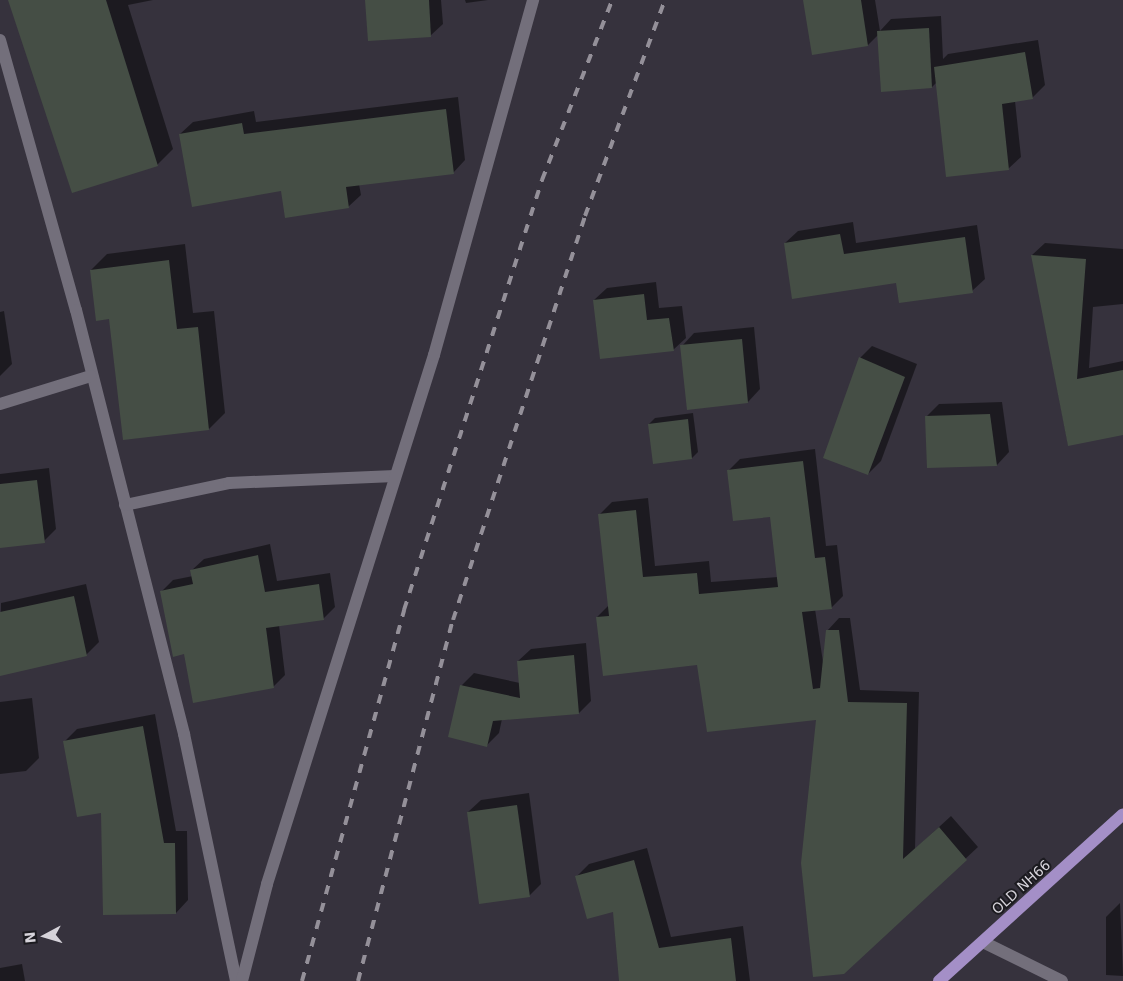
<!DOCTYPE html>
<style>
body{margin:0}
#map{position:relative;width:1123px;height:981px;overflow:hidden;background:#36323d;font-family:"DejaVu Sans",sans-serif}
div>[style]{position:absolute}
.shadow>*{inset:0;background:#0007}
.building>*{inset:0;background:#454e45}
.minor>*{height:12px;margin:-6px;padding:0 6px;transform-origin:6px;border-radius:6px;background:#736f7b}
.major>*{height:12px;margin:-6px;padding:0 6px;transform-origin:6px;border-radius:6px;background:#a48fc7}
.rail>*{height:4px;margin-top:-2px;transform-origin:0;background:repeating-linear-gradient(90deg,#949099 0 9px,transparent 0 18px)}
span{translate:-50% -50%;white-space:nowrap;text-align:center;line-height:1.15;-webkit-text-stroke:4px #1c1b20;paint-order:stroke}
.street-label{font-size:14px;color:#d6d3da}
.north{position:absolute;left:20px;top:911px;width:50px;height:50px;-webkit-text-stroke:4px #1c1b20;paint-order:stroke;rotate:264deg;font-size:14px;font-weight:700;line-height:20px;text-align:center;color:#d6d3da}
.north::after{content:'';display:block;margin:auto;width:18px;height:22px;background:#d6d3da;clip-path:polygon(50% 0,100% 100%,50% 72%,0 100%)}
</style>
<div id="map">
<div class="shadow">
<div style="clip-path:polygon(9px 0,153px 0,128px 5px,173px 149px,157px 165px)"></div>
<div style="clip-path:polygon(366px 0,441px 0,443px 24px,430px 36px)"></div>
<div style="clip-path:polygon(465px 0,488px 0,466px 3px)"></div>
<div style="clip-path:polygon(804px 0,875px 0,880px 31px,891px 19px,941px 16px,943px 59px,948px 54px,1038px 40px,1045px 85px,1032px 98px,1015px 101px,1021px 157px,1008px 169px,937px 82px,932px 87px,879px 34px,868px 45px)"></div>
<div style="clip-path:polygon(458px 97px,465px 160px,453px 173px,359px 184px,361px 195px,348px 207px,180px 134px,193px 122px,254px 111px,256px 122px)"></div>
<div style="clip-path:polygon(853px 222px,856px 243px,977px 225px,985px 279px,972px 291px,897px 282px,785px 243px,798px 231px)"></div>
<div style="clip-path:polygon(1045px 243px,1123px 249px,1123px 304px,1093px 307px,1089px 368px,1123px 361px,1123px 434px,1068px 444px,1032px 255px)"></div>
<div style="clip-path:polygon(185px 244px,193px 313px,214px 311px,225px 413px,209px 429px,110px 317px,91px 270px,107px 254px)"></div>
<div style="clip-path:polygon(656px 282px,659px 308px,682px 306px,686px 338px,673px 350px,594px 300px,607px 288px)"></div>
<div style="clip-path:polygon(4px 311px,12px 364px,0 376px,0 312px)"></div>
<div style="clip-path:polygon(754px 327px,760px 389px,748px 402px,682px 346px,694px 333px)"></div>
<div style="clip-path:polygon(872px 346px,917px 364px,881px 461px,868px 474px,860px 358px)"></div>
<div style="clip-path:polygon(1002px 402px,1009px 452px,997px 465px,927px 416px,939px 404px)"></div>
<div style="clip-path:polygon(693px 413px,698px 452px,692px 458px,649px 424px,655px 418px)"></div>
<div style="clip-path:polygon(815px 449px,826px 546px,837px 545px,843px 596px,831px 608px,815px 609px,823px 662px,827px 631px,839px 618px,850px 618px,860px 690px,919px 692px,915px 849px,951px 816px,978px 847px,843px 973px,818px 719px,597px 617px,609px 605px,600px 514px,612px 502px,648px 498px,655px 566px,709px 561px,711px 582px,778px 577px,771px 515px,728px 471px,740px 459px)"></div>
<div style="clip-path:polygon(49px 468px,56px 529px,44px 541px,0 546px,0 474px)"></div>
<div style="clip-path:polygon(270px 544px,277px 581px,330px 573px,335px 607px,323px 619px,279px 625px,285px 675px,273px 687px,185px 653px,161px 592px,173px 580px,193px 576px,192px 570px,204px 559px)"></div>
<div style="clip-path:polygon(86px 584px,99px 642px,86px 655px,0 666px,1px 603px)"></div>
<div style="clip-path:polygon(586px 643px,591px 701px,579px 713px,502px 719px,499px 733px,487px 745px,462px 685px,474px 673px,520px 683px,518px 661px,531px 649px)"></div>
<div style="clip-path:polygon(32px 698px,39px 758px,26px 771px,0 774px,0 702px)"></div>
<div style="clip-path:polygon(155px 714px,176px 831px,187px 831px,188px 900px,176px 913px,103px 811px,64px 742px,77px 729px)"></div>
<div style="clip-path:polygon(529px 793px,541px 884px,529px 896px,468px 812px,481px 800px)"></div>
<div style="clip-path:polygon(647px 848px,671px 937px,743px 926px,750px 981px,620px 981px,614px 910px,577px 876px,589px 864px)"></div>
<div style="clip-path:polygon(1120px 903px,1123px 976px,1106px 975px,1106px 917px)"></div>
<div style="clip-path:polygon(22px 964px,25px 981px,0 981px,0 968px)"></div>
</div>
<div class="building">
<div style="clip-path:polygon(8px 0,106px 0,158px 166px,72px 193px)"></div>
<div style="clip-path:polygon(365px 0,429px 0,431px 37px,368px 41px)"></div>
<div style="clip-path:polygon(803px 0,861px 0,868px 46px,812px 55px)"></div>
<div style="clip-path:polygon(929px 28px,932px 88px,881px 92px,877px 31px)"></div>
<div style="clip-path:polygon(1025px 52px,1033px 99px,1002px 104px,1009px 170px,946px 177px,934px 67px)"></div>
<div style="clip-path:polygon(446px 109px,454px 174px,346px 187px,349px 208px,285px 218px,281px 191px,192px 207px,179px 134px,242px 123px,244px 134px)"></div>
<div style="clip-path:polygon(840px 234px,844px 254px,965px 237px,973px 293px,899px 303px,896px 283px,792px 299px,784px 243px)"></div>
<div style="clip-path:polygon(1031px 255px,1086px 259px,1077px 379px,1123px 370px,1123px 435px,1068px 446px)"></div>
<div style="clip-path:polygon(169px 260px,177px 329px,198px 327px,209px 430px,123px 440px,109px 319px,96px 321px,90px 270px)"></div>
<div style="clip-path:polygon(644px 294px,647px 320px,669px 318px,674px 351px,600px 359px,593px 300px)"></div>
<div style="clip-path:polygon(742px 339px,748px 403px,687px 410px,680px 345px)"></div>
<div style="clip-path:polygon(859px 357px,905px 377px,868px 475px,823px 458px)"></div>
<div style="clip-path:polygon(990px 414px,997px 466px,927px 468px,925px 416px)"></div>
<div style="clip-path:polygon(688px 419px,692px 459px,653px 464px,648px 424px)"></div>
<div style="clip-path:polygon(803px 461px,815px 558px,825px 557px,832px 609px,802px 612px,813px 689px,820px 688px,826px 630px,839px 630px,848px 702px,907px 703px,903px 859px,939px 827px,967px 860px,844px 974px,813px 977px,801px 863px,816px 720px,707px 732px,697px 665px,603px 676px,596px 617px,609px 616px,598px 514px,636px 510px,643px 577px,697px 573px,699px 594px,778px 587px,770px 517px,733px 521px,727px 470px)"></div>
<div style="clip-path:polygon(37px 480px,45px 543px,0 548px,0 484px)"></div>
<div style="clip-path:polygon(258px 555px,265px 592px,319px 584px,324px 620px,266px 628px,274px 688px,193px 703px,184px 654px,173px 657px,160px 591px,193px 584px,190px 570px)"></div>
<div style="clip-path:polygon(74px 596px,87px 656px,0 676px,0 612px)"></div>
<div style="clip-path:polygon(574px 655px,579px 714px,493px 721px,487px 747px,448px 737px,460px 685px,520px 698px,517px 661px)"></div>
<div style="clip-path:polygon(143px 726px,164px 843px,175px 843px,176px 914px,103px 915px,101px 813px,77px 817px,63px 741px)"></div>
<div style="clip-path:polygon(517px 805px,530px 897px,479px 904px,467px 812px)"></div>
<div style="clip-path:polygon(634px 860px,659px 948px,731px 938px,736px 981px,619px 981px,613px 912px,587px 919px,575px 876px)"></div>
</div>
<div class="minor">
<div style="left:0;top:40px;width:280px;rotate:74.3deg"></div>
<div style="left:76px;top:310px;width:438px;rotate:75.7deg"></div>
<div style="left:184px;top:734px;width:252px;rotate:78.1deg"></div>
<div style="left:0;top:404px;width:95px;rotate:-17.1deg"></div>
<div style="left:125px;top:505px;width:106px;rotate:-11.9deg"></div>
<div style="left:229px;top:483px;width:166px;rotate:-2.4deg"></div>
<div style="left:983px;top:942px;width:88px;rotate:26.3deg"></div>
<div style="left:242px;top:981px;width:100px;rotate:-75.5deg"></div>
<div style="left:267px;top:884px;width:555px;rotate:-72.48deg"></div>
<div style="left:434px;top:355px;width:369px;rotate:-74.4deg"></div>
</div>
<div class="major">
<div style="left:939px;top:981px;width:248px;rotate:-42.2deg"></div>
</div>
<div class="rail">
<div style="left:302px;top:981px;width:385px;rotate:-74.6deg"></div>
<div style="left:404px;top:610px;width:452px;rotate:-72.2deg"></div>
<div style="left:542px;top:180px;width:193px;rotate:-68.7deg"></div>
<div style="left:358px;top:981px;width:373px;rotate:-75.3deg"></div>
<div style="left:453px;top:620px;width:425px;rotate:-71.9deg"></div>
<div style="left:585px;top:216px;width:230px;rotate:-69.7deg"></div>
</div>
<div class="street-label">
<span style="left:1021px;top:887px;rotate:-42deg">OLD NH66</span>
</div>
<div class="north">N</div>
</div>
